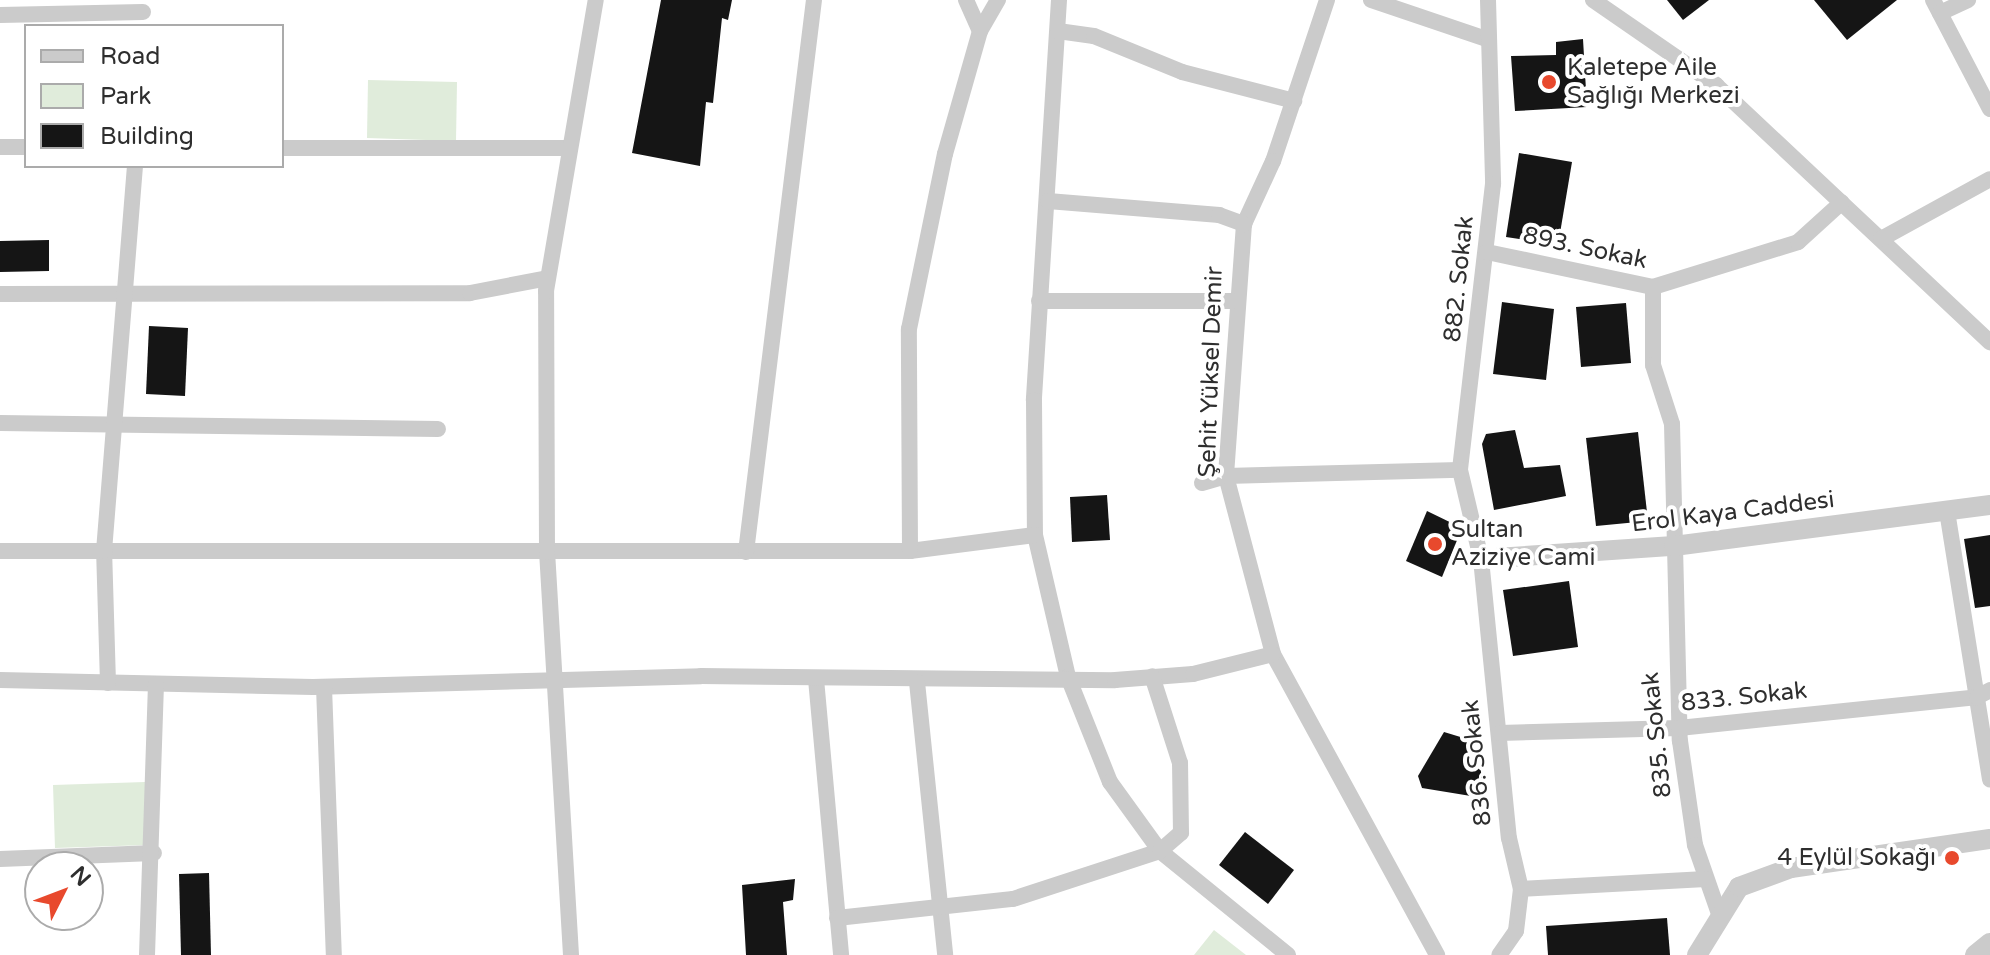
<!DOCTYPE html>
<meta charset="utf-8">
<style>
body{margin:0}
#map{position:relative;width:1990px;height:955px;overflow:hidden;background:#fff;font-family:"Varela Round",sans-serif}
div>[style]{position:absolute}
.green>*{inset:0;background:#e0ecdb}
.building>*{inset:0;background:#151515}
.minor>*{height:16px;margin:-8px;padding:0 8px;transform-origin:8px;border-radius:8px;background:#cbcbcb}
.tertiary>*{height:20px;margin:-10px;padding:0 10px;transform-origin:10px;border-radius:10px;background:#cbcbcb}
.dots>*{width:22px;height:22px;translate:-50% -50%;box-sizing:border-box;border:4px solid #fff;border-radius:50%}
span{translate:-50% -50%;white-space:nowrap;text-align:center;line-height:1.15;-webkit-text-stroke:8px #fff;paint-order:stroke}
.poi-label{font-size:24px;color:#2e2e2e}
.left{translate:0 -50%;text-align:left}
.right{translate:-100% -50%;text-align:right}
.street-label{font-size:24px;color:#2e2e2e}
.legend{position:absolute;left:24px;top:24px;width:260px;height:144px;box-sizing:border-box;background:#fff;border:2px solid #ababab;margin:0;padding:10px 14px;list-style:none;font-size:24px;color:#2e2e2e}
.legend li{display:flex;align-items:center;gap:16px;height:40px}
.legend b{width:40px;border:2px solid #ababab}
.north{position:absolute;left:24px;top:851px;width:80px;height:80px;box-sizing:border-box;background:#fff;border:2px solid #ababab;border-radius:50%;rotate:48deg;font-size:22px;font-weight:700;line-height:32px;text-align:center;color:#2e2e2e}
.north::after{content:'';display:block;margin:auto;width:28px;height:36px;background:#e8492d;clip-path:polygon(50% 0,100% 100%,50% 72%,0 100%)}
</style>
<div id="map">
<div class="green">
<div style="clip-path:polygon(368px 80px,457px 82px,456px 141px,367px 138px)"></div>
<div style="clip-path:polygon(145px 782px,147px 845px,55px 848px,53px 785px)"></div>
<div style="clip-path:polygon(1214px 930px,1246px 955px,1194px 955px)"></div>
</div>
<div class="building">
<div style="clip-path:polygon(661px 0,732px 0,728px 20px,722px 18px,713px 103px,706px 102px,700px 166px,632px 153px)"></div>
<div style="clip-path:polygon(1667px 0,1709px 0,1683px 20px)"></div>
<div style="clip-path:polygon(1814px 0,1897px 0,1847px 40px)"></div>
<div style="clip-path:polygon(1583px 39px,1587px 107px,1515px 111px,1511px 56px,1556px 55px,1556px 42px)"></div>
<div style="clip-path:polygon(1519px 153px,1572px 162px,1558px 245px,1506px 237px)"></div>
<div style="clip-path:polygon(49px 240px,49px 271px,0 272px,0 241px)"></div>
<div style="clip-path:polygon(1502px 302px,1554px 309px,1546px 380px,1493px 374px)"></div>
<div style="clip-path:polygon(1626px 303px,1631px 363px,1581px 367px,1576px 307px)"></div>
<div style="clip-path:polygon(149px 326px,188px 328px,185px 396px,146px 394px)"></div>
<div style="clip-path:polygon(1515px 430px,1524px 468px,1560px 465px,1566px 496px,1494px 510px,1482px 444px,1486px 434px)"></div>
<div style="clip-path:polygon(1638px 432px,1648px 521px,1596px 526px,1586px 438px)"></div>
<div style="clip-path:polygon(1107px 495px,1110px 540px,1072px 542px,1070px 497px)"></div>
<div style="clip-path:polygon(1427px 511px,1462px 528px,1442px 577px,1406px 561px)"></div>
<div style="clip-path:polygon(1990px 535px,1990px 606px,1975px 608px,1964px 539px)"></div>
<div style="clip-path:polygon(1569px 581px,1578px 647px,1513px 656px,1503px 590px)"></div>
<div style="clip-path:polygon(1444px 732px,1477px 742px,1483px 787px,1477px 797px,1422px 788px,1418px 776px)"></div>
<div style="clip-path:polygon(1245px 832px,1294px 870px,1268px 904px,1219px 865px)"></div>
<div style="clip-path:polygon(209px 873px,211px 955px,181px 955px,179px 874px)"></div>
<div style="clip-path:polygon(795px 879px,793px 900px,783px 902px,787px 955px,746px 955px,742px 885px)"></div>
<div style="clip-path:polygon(1667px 918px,1670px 955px,1548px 955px,1546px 926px)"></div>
</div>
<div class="minor">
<div style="left:966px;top:0;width:34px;rotate:66deg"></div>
<div style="left:1059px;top:0;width:401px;rotate:93.6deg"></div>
<div style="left:1034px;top:400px;width:135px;rotate:89.6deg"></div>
<div style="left:1035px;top:535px;width:146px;rotate:76.9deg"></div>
<div style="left:1068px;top:677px;width:113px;rotate:68.2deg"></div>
<div style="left:1110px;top:782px;width:85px;rotate:54.1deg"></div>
<div style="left:1160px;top:851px;width:165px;rotate:39.1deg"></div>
<div style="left:1327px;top:0;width:170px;rotate:108.5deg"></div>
<div style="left:1273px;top:161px;width:69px;rotate:114.7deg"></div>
<div style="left:1244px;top:224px;width:253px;rotate:94.1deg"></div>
<div style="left:1226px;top:476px;width:184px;rotate:75.2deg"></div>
<div style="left:1273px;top:654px;width:343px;rotate:61.4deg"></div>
<div style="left:1371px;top:0;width:121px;rotate:18.7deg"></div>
<div style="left:1488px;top:0;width:184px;rotate:88.4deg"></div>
<div style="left:1493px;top:184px;width:288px;rotate:96.6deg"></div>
<div style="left:1460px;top:470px;width:91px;rotate:76.7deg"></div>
<div style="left:1481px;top:559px;width:280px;rotate:84.3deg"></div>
<div style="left:1509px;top:838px;width:52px;rotate:76.8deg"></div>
<div style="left:1521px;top:889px;width:42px;rotate:96.8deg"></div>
<div style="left:1516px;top:931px;width:29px;rotate:125deg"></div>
<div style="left:1593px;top:0;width:150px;rotate:34.6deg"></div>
<div style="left:1716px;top:85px;width:376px;rotate:43.2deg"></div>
<div style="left:1933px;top:0;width:123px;rotate:62.4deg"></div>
<div style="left:1940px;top:13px;width:31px;rotate:-25deg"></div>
<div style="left:0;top:15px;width:143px;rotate:-1.2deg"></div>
<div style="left:1058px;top:31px;width:36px;rotate:8deg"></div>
<div style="left:1094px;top:36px;width:95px;rotate:22.2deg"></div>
<div style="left:1182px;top:72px;width:116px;rotate:14.5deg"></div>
<div style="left:0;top:147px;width:26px"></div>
<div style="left:282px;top:148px;width:288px"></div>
<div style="left:1048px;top:201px;width:172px;rotate:4.7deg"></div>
<div style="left:1219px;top:215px;width:27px;rotate:20deg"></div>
<div style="left:1881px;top:239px;width:124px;rotate:-28.8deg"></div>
<div style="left:1487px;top:252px;width:170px;rotate:11.9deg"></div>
<div style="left:1653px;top:287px;width:152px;rotate:-17.2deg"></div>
<div style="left:1798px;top:242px;width:59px;rotate:-42.3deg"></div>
<div style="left:1653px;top:287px;width:78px;rotate:90deg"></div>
<div style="left:1653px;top:365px;width:62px;rotate:72.1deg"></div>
<div style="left:1672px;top:424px;width:317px;rotate:88.6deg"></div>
<div style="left:1680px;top:741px;width:105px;rotate:81.8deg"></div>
<div style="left:1695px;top:845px;width:73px;rotate:70.8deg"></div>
<div style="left:0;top:294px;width:470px;rotate:-0.1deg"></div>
<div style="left:470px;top:293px;width:79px;rotate:-10.9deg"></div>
<div style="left:1039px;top:301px;width:195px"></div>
<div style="left:0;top:423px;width:438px;rotate:0.8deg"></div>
<div style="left:1202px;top:483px;width:25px;rotate:-16deg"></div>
<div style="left:1226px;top:476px;width:234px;rotate:-1.5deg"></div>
<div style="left:1947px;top:511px;width:272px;rotate:80.9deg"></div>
<div style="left:0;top:551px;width:910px"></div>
<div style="left:910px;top:551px;width:126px;rotate:-7.3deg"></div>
<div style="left:910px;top:551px;width:222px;rotate:-90.3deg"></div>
<div style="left:909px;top:329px;width:179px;rotate:-78.4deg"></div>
<div style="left:945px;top:154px;width:128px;rotate:-74.1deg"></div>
<div style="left:980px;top:31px;width:36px;rotate:-60deg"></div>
<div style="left:746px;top:552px;width:556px;rotate:-82.98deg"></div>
<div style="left:816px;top:679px;width:277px;rotate:84.8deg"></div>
<div style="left:0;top:680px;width:313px;rotate:1.3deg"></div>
<div style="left:313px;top:687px;width:388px;rotate:-1.6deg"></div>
<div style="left:701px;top:676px;width:414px;rotate:0.6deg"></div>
<div style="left:1115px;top:680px;width:78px;rotate:-4.4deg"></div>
<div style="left:1193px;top:674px;width:82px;rotate:-14deg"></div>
<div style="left:917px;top:682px;width:274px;rotate:84.1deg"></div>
<div style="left:108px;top:683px;width:132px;rotate:-91.7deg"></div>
<div style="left:104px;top:551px;width:386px;rotate:-85.4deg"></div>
<div style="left:324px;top:687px;width:268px;rotate:87.9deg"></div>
<div style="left:1500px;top:733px;width:179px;rotate:-1.6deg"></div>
<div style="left:1679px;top:728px;width:300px;rotate:-5.9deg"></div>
<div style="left:1977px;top:697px;width:15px;rotate:-28deg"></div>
<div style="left:0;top:859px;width:154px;rotate:-2.2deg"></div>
<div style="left:1521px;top:889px;width:185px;rotate:-3.1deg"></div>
<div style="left:837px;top:918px;width:177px;rotate:-6.2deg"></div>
<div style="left:1013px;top:899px;width:155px;rotate:-18.1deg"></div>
<div style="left:1160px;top:851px;width:28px;rotate:-41deg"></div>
<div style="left:1181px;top:833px;width:70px;rotate:-90.8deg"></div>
<div style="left:1180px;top:763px;width:91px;rotate:-107.8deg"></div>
<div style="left:147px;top:955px;width:271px;rotate:-88.1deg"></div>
<div style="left:571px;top:955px;width:404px;rotate:-93.4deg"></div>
<div style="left:547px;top:552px;width:261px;rotate:-90.2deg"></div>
<div style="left:546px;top:291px;width:295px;rotate:-80.3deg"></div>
</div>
<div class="tertiary">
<div style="left:1481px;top:559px;width:193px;rotate:-3.9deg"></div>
<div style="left:1674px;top:546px;width:319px;rotate:-7.4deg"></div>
<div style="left:1697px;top:955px;width:80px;rotate:-58.3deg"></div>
<div style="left:1739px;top:887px;width:55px;rotate:-20.1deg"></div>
<div style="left:1791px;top:868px;width:201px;rotate:-8.3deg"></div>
<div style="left:1975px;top:955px;width:19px;rotate:-39deg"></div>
</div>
<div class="dots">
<div style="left:1549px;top:82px;background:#e8492d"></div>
<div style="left:1435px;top:544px;background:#e8492d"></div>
<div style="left:1952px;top:858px;background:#e8492d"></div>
</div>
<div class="poi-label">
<span class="left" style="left:1567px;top:82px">Kaletepe Aile<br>Sağlığı Merkezi</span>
<span class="left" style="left:1451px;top:544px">Sultan<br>Aziziye Cami</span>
<span class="right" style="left:1936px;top:858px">4 Eylül Sokağı</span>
</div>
<div class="street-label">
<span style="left:1585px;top:248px;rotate:12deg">893. Sokak</span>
<span style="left:1459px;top:279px;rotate:-84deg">882. Sokak</span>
<span style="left:1211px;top:372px;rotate:-88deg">Şehit Yüksel Demir</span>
<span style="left:1733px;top:512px;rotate:-7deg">Erol Kaya Caddesi</span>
<span style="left:1744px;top:697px;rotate:-6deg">833. Sokak</span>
<span style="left:1657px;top:735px;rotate:-96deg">835. Sokak</span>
<span style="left:1477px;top:763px;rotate:-96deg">836. Sokak</span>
</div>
<ul class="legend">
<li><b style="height:10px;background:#cbcbcb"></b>Road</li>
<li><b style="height:22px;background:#e0ecdb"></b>Park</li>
<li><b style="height:22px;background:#151515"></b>Building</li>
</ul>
<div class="north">N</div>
</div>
